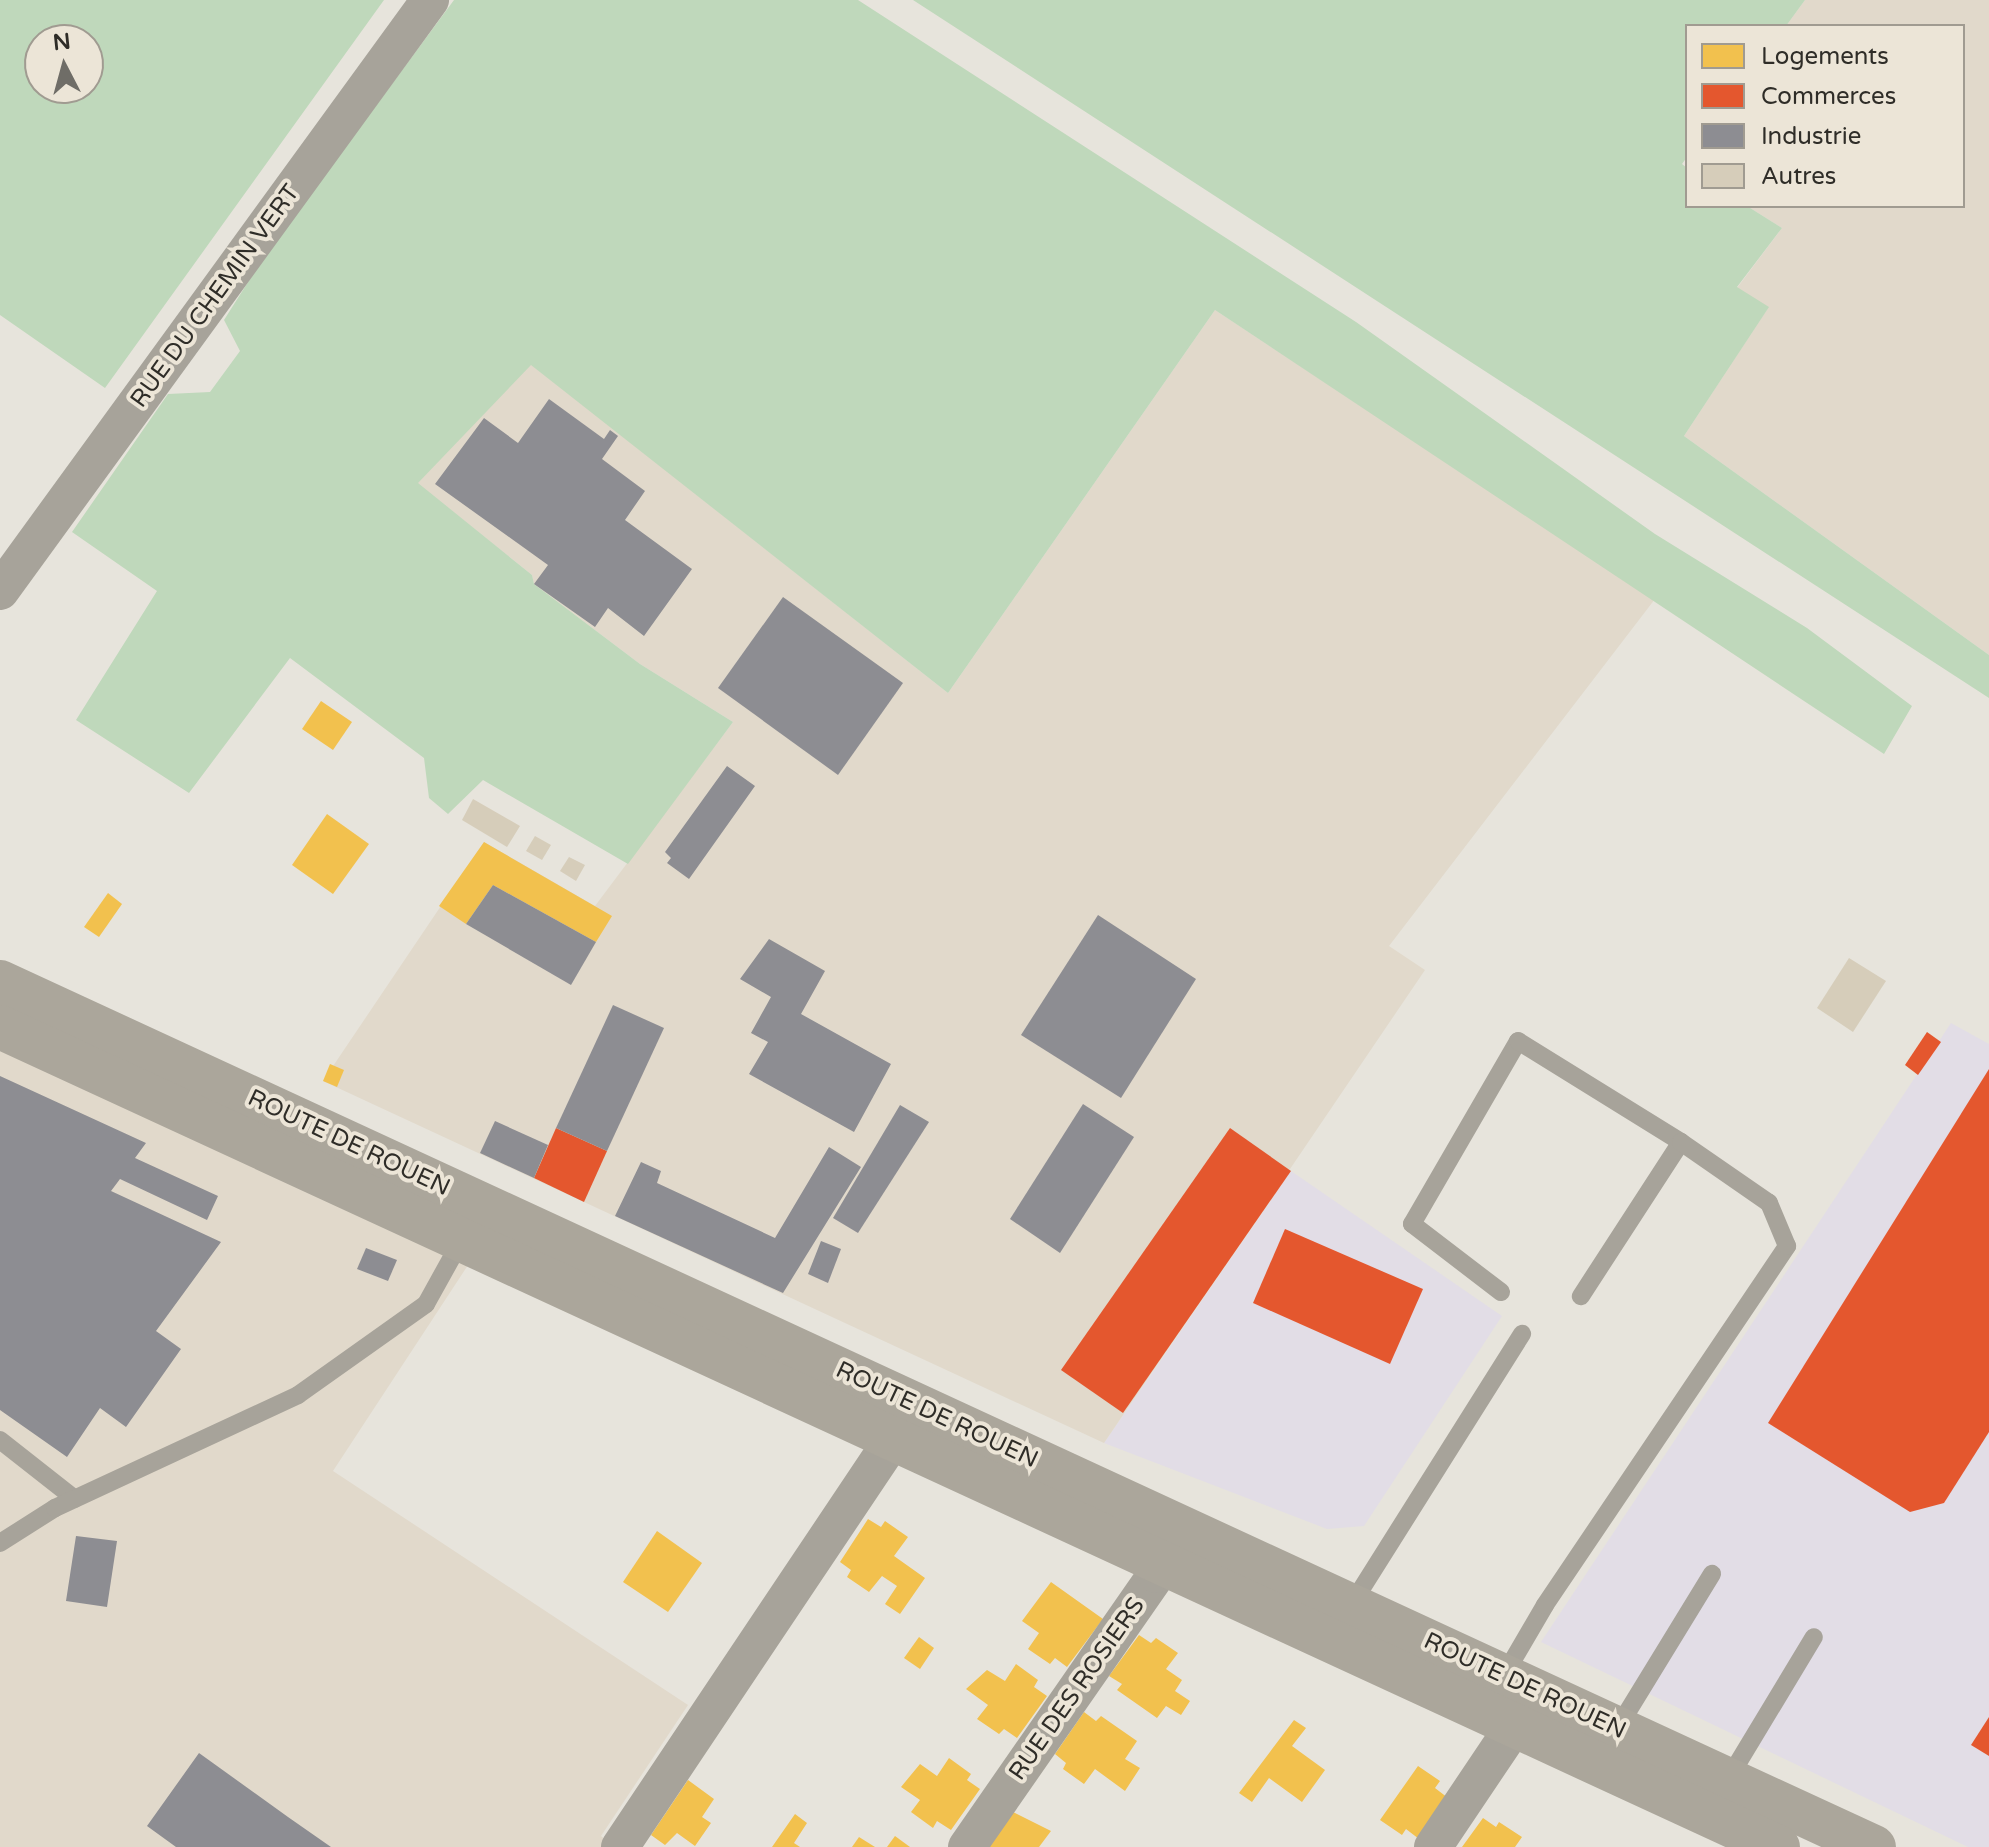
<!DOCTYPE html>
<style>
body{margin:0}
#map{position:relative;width:1989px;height:1847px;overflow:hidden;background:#e7e4dc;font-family:"Varela Round",sans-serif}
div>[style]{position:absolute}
.commercial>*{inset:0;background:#e2dde6}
.built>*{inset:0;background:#e1d9cb}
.green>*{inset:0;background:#bfd8bb}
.homes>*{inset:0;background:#f2c14e}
.shops>*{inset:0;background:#e4572e}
.industry>*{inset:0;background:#8d8d92}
.building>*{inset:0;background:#d6cdba}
.service>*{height:18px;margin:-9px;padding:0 9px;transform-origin:9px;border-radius:9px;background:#a7a39a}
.minor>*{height:38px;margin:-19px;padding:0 19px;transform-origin:19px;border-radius:19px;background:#a7a39a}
.primary>*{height:44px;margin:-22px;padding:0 22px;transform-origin:22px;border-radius:22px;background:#aba69b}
span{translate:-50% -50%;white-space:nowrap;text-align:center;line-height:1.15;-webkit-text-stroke:8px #ece5d7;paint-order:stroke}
.street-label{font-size:24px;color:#2f2d28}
.legend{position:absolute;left:1685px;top:24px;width:280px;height:184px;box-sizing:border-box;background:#ece5d7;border:2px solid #a09b91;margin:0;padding:10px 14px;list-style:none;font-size:24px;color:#2f2d28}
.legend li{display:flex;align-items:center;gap:16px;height:40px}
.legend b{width:40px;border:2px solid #a09b91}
.north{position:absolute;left:24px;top:24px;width:80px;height:80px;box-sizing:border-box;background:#ece5d7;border:2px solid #a09b91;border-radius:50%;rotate:354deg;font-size:22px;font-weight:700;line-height:32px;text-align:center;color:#2f2d28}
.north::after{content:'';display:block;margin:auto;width:28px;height:36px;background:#6f6d67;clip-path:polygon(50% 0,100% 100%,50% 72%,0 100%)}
</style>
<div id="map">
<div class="commercial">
<div style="clip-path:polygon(1951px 1023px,1989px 1044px,1989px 1847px,1968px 1847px,1541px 1642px)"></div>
<div style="clip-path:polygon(1291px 1171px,1502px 1316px,1364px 1526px,1327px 1529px,1104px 1443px)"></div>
</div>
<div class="built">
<div style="clip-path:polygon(1805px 0,1989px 0,1989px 655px,1684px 436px,1768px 308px,1737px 288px,1782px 228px,1747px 206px,1963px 206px,1963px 26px,1786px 26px)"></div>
<div style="clip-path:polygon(1215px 310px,1655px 599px,1389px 946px,1425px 970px,1104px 1443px,323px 1081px,484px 842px,595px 906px,733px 722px,640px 664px,534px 584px,532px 575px,417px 483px,531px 364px,948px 693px)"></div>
<div style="clip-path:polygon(0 1048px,472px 1259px,333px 1471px,688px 1705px,601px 1836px,614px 1847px,0 1847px)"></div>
</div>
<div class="green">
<div style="clip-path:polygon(evenodd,0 0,384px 0,105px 388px,0 315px,0 0,88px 40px,88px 88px,40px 88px,40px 40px,88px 40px)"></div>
<div style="clip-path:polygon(454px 0,858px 0,1356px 322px,1655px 534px,1807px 628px,1912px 706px,1884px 754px,1215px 310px,948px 693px,531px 365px,418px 483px,532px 575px,534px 584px,640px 664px,733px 722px,628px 864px,483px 780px,448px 814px,429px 798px,424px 758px,290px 658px,189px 793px,76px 720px,157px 591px,72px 532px,168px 394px,210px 392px,240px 351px,224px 320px,264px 257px)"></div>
<div style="clip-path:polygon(913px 0,1805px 0,1786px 26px,1687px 26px,1687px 157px,1682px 164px,1687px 168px,1687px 206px,1747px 206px,1782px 228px,1737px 287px,1769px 307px,1684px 436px,1989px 655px,1989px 698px)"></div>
</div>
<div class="homes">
<div style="clip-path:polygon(321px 701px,352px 722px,333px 750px,302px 729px)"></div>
<div style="clip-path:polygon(327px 814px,369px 844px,333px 894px,292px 865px)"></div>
<div style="clip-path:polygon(484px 842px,612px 916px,596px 942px,493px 885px,466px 924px,439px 906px)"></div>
<div style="clip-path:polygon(108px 893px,122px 904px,99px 937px,84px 927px)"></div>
<div style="clip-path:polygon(330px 1064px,344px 1070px,337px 1087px,323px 1081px)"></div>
<div style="clip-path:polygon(868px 1519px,881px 1527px,885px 1521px,908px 1537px,894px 1556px,925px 1578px,900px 1614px,885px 1604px,897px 1586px,882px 1576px,869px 1592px,847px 1577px,851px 1570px,840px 1562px)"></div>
<div style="clip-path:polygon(657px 1531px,702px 1563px,668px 1612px,623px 1582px)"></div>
<div style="clip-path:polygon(1051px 1582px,1103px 1619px,1067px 1667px,1055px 1658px,1050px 1664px,1028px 1649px,1039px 1633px,1022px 1621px)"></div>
<div style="clip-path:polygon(1139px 1635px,1151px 1643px,1156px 1638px,1178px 1653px,1166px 1669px,1182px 1680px,1175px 1691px,1190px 1701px,1181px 1715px,1166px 1706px,1157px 1718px,1117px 1690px,1122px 1684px,1109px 1676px)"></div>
<div style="clip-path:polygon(919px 1637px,934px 1648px,920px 1669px,904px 1658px)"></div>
<div style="clip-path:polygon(1016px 1664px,1038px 1680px,1034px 1687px,1047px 1696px,1017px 1738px,1004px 1729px,999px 1734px,977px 1719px,988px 1705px,966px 1689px,987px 1670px,1005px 1681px)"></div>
<div style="clip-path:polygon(1084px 1712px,1096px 1721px,1101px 1716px,1137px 1741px,1125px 1759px,1140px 1768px,1125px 1791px,1095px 1769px,1084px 1784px,1063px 1769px,1066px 1763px,1055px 1754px)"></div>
<div style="clip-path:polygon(1294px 1720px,1306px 1728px,1292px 1746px,1325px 1770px,1302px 1802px,1269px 1778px,1252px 1802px,1239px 1793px)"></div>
<div style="clip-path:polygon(949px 1758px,971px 1774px,967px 1780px,980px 1789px,951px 1830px,937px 1821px,933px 1828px,911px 1812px,920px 1800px,901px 1787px,920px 1764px,937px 1776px)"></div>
<div style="clip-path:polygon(1418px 1766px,1440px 1781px,1435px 1788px,1448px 1798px,1419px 1839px,1406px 1829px,1402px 1835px,1380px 1820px)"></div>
<div style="clip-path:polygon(688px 1780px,714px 1799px,702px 1817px,711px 1823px,695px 1846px,677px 1833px,665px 1845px,651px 1835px)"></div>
<div style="clip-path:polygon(1013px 1812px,1051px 1831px,1039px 1847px,988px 1847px)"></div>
<div style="clip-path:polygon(795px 1814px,807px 1823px,794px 1843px,800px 1847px,772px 1847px)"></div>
<div style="clip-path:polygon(1483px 1818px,1496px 1827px,1499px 1822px,1522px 1837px,1515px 1847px,1462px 1847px)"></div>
<div style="clip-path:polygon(895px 1836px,910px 1847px,887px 1847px)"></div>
<div style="clip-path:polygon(859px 1837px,875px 1847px,852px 1847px)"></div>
</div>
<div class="shops">
<div style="clip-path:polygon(1927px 1032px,1941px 1042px,1918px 1075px,1905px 1065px)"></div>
<div style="clip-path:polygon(1989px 1069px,1989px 1432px,1944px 1503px,1910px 1512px,1768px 1423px)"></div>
<div style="clip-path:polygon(556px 1128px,607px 1151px,584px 1202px,534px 1178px)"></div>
<div style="clip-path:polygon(1230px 1128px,1291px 1171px,1123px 1413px,1061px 1370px)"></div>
<div style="clip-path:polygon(1285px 1229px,1423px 1289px,1390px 1364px,1253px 1303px)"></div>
<div style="clip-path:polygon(1989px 1717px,1989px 1756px,1971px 1745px)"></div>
</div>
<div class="industry">
<div style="clip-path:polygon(549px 399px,604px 439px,610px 430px,618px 436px,602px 459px,645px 491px,625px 520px,692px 569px,644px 636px,608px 608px,595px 627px,534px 584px,548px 565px,435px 484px,484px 418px,518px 443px)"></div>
<div style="clip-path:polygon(783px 597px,903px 683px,838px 775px,718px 688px)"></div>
<div style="clip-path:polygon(727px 766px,755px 786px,689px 879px,667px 863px,671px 858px,665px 852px)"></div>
<div style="clip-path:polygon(493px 885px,596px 942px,571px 985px,466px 924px)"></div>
<div style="clip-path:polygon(1098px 915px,1196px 979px,1121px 1098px,1021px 1035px)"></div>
<div style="clip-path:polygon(769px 939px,825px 971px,801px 1014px,891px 1064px,854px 1132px,749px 1074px,768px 1042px,751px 1033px,771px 997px,740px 979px)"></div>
<div style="clip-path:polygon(613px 1005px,664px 1028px,607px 1151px,556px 1128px)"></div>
<div style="clip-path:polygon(0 1076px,146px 1143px,135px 1158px,218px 1196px,207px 1220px,120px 1179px,111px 1191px,221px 1242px,156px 1331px,181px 1349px,126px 1427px,100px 1408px,67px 1457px,0 1410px)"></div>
<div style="clip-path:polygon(1083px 1104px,1134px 1137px,1060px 1253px,1010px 1219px)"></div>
<div style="clip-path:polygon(900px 1105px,929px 1122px,858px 1233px,833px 1218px)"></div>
<div style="clip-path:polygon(495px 1121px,548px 1145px,534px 1178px,480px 1153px)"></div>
<div style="clip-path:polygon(829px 1147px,861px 1167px,783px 1293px,615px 1216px,641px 1162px,661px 1171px,657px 1183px,775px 1238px)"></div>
<div style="clip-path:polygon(821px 1241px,841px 1249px,828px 1283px,808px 1274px)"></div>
<div style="clip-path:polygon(366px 1248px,397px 1260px,388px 1281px,357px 1269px)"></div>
<div style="clip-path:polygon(76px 1536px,117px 1541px,107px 1607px,66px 1601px)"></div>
<div style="clip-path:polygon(199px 1753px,288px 1817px,331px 1847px,176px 1847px,147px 1826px)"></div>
</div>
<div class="building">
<div style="clip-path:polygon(473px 799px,520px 826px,507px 847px,462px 820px)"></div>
<div style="clip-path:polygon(535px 836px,551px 845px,542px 860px,526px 851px)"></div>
<div style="clip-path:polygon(569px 857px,585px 865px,576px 881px,560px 871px)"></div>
<div style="clip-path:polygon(1849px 958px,1886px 981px,1853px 1032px,1817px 1008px)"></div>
</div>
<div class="service">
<div style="left:1501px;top:1292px;width:112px;rotate:-142.6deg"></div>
<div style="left:1412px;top:1224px;width:211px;rotate:-59.9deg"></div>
<div style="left:1518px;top:1041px;width:192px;rotate:31.8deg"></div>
<div style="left:1681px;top:1142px;width:184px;rotate:123deg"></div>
<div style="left:0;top:1440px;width:95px;rotate:38.2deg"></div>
<div style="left:0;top:1543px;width:65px;rotate:-32.5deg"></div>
<div style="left:55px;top:1508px;width:268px;rotate:-24.9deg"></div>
<div style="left:298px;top:1395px;width:157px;rotate:-35.4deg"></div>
<div style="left:426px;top:1304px;width:74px;rotate:-61deg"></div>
<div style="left:1350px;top:1607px;width:323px;rotate:-57.8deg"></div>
<div style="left:1503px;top:1677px;width:83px;rotate:-59.7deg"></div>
<div style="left:1545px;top:1605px;width:433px;rotate:-56deg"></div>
<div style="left:1787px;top:1246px;width:47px;rotate:-112.7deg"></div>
<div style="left:1769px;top:1203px;width:107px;rotate:-145.3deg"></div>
<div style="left:1617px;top:1729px;width:182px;rotate:-58.5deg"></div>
<div style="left:1727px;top:1781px;width:168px;rotate:-58.9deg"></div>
</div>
<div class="minor">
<div style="left:0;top:591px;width:731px;rotate:-53.96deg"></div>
<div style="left:620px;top:1847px;width:521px;rotate:-56.19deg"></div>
<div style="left:967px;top:1847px;width:333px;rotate:-55.2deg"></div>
<div style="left:1157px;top:1574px;width:41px;rotate:-67.2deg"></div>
<div style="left:1433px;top:1847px;width:176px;rotate:-56.1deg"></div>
</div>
<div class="primary">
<div style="left:0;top:982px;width:2064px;rotate:24.78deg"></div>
<div style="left:0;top:1027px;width:1958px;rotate:24.76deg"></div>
</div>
<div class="street-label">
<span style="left:215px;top:296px;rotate:-54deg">RUE DU CHEMIN VERT</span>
<span style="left:349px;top:1143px;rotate:25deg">ROUTE DE ROUEN</span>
<span style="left:937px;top:1415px;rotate:25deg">ROUTE DE ROUEN</span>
<span style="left:1525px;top:1686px;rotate:25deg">ROUTE DE ROUEN</span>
<span style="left:1077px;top:1689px;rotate:-55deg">RUE DES ROSIERS</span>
</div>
<ul class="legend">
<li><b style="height:22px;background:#f2c14e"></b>Logements</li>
<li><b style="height:22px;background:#e4572e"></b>Commerces</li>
<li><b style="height:22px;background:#8d8d92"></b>Industrie</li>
<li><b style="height:22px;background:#d6cdba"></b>Autres</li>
</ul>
<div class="north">N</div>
</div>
